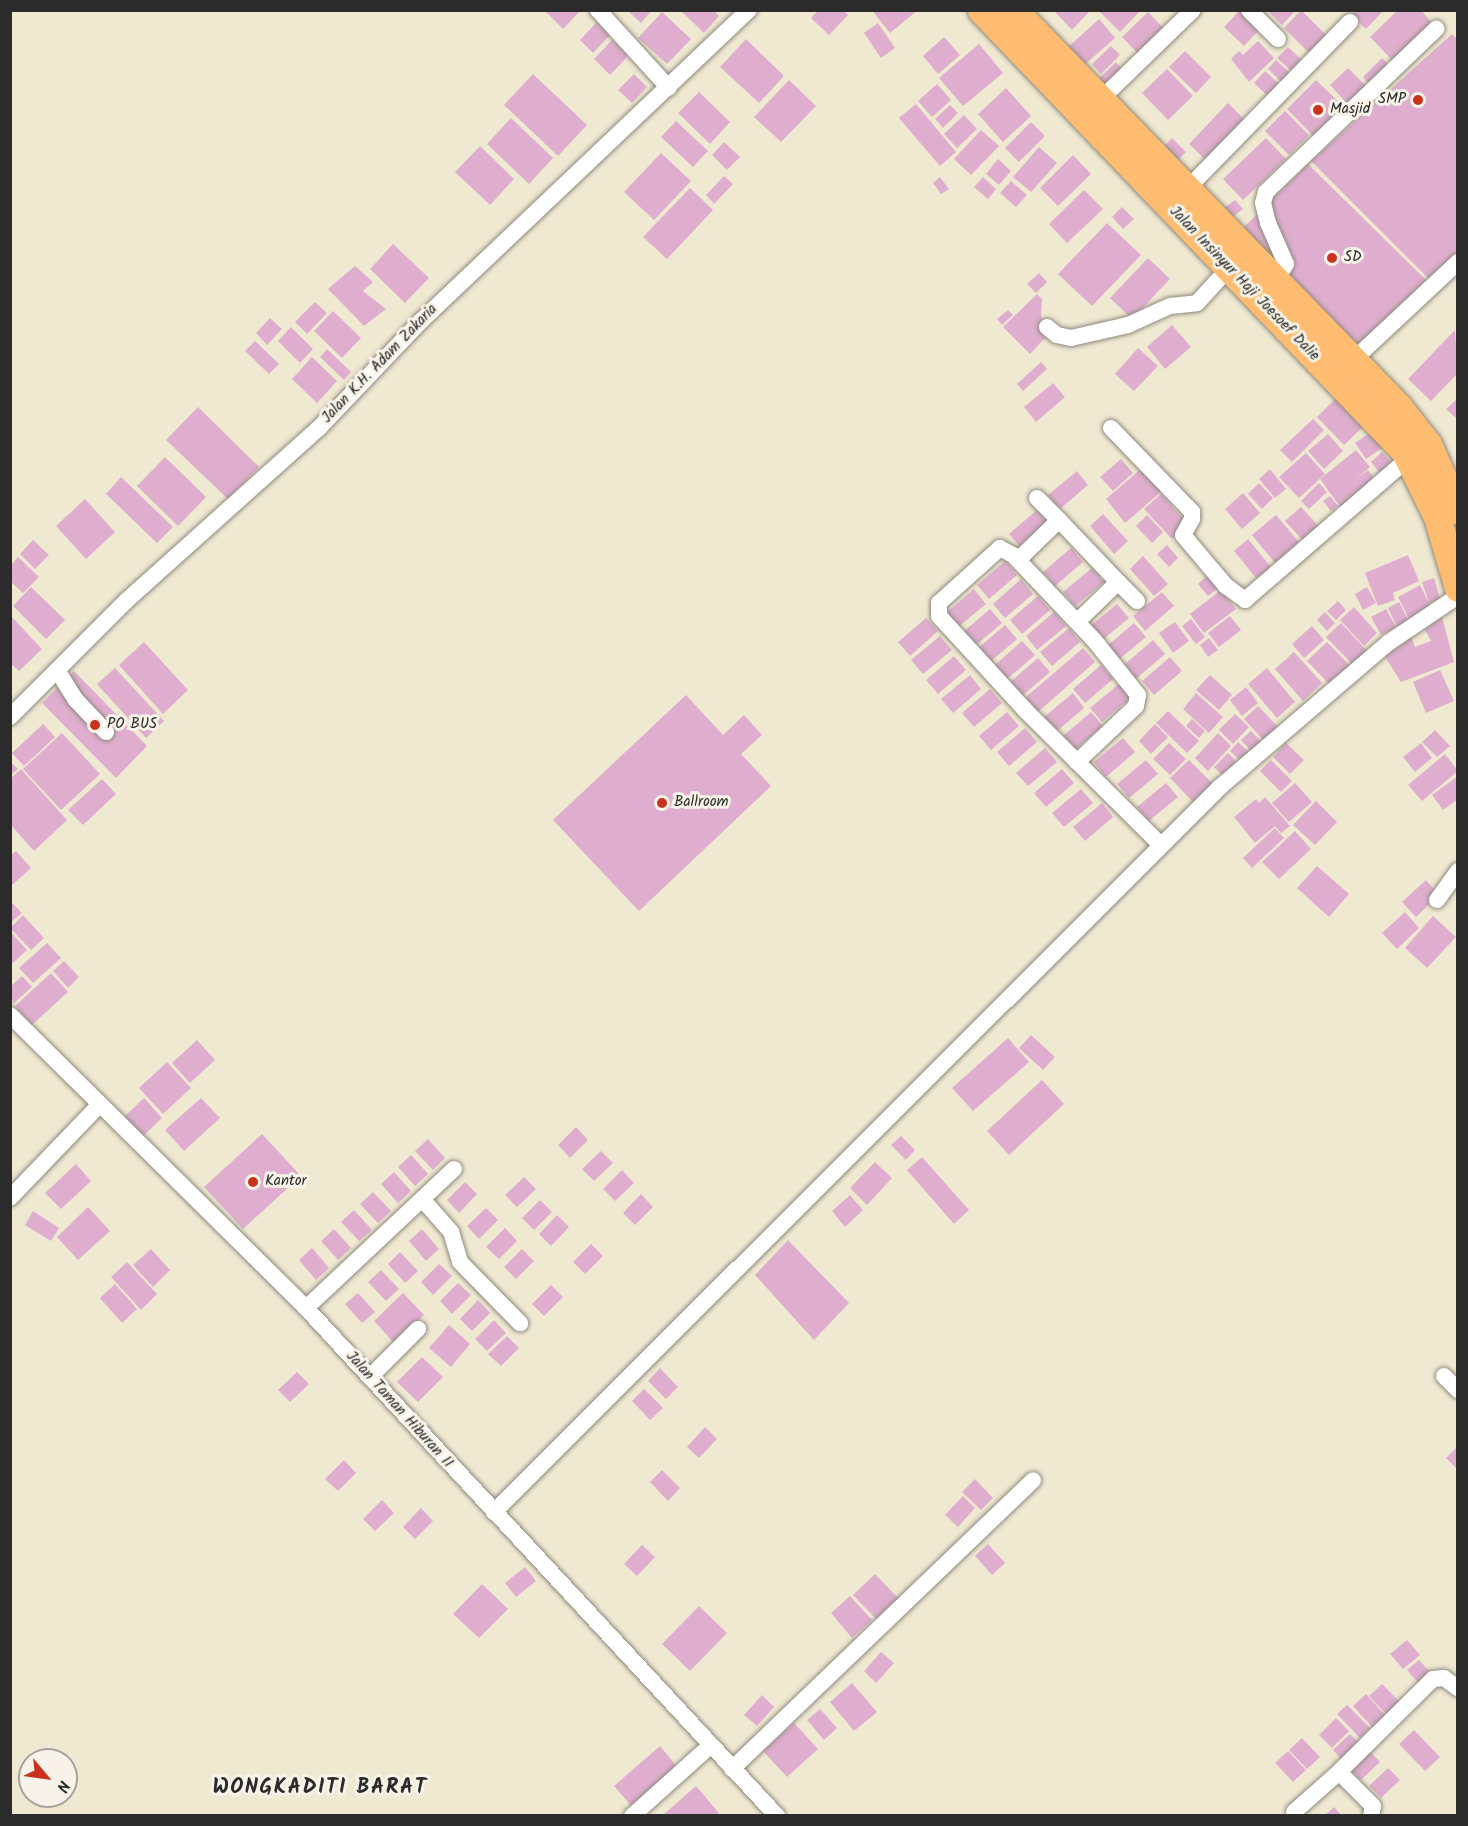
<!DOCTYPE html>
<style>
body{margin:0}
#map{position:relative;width:1468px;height:1826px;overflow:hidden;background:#f0e9d2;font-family:Kalam,sans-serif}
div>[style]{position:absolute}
.building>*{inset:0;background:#dfaecf}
.roads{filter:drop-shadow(0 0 2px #8e8a7e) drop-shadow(0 0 2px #8e8a7e)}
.street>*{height:16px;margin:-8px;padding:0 8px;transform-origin:8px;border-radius:8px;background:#fff}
.primary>*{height:27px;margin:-13.5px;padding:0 13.5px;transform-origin:13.5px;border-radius:13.5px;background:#fdbc70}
.dots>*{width:16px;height:16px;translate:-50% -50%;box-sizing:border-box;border:3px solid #f7f3e8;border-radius:50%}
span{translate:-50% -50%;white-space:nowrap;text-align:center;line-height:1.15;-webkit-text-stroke:6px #f7f3e8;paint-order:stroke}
.poi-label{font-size:15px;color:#2b2b2b}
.right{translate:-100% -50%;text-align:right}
.left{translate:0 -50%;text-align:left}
.street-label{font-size:15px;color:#2b2b2b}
.district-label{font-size:21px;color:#2b2b2b;font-weight:700;letter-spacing:1.5px}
.frame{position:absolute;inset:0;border:12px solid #2b2b2b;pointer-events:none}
.north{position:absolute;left:18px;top:1748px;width:60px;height:60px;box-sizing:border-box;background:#f7f3e8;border:2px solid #a5a39c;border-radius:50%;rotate:119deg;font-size:16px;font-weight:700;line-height:24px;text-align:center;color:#2b2b2b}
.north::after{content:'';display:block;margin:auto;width:21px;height:27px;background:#c8321e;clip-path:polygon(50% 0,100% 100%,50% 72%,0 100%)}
</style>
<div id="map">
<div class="building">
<div style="clip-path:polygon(544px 10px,581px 10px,563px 29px)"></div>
<div style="clip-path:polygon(627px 10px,652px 10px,641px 23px)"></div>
<div style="clip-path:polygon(680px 10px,713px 10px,719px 16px,704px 33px)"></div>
<div style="clip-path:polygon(818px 10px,843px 10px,848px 15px,829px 35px,811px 18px)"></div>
<div style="clip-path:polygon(877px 10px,918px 10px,890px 33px,874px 13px)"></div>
<div style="clip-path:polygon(1053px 10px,1091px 10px,1072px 30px)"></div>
<div style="clip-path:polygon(1098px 10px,1141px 10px,1120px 32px)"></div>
<div style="clip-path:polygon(1240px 10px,1261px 28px,1244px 46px,1224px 27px)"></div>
<div style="clip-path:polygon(1267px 10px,1296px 10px,1282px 25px)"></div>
<div style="clip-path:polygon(1301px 10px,1329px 38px,1312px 56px,1284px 28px)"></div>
<div style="clip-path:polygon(1356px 10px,1384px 10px,1366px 29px,1351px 15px)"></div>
<div style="clip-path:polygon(1398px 10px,1421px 10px,1432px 23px,1392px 60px,1370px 37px)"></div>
<div style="clip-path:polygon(662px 12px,691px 39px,667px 64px,638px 38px)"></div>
<div style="clip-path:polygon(1148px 12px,1169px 34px,1143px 59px,1122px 37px)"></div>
<div style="clip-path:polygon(1099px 19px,1115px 38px,1082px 67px,1066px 49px)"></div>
<div style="clip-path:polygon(597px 22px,610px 35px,593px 53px,580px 40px)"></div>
<div style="clip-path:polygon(878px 23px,895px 48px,881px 58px,864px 33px)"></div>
<div style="clip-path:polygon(1452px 34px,1458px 40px,1458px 252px,1429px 279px,1311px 161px)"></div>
<div style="clip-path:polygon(944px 37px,960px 55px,938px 74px,923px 56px)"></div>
<div style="clip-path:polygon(746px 39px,784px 76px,759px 103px,720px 67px)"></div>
<div style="clip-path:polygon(612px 40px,628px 56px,610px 75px,594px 59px)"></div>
<div style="clip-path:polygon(1258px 41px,1274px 58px,1249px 82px,1231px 59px,1239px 51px,1243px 55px)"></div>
<div style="clip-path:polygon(979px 44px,1003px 73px,963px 106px,939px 78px)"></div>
<div style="clip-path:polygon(1111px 46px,1120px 55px,1101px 74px,1092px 64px)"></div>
<div style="clip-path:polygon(1288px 47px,1306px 64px,1296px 75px,1277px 58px)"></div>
<div style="clip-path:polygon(1185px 51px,1211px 77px,1196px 93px,1169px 67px)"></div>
<div style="clip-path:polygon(1382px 58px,1390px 66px,1370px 85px,1363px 77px)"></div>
<div style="clip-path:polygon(1276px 60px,1292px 75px,1284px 84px,1268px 69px)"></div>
<div style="clip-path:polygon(1116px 62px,1127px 74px,1105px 93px,1095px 82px)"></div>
<div style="clip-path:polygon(1348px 68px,1371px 91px,1352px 109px,1330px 85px)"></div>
<div style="clip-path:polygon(1167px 69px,1193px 96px,1168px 120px,1142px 93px)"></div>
<div style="clip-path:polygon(1265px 71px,1279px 84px,1268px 96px,1254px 83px)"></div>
<div style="clip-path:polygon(533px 74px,587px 125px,558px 156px,504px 105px)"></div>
<div style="clip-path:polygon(634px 74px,647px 87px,632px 103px,618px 90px)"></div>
<div style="clip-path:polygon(789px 80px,816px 106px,781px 142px,754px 117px)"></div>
<div style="clip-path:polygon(1316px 80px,1348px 111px,1318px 141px,1287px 109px)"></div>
<div style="clip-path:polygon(937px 84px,951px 100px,932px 117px,918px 101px)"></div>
<div style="clip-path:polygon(1006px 88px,1031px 116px,1003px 142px,978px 114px)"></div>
<div style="clip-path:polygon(699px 92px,730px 122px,710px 144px,678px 113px)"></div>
<div style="clip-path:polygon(1228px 103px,1247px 122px,1209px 163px,1189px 144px)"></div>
<div style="clip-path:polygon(916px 104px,956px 152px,940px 166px,899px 118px)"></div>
<div style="clip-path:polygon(950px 105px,958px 113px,943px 128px,935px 119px)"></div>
<div style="clip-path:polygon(1285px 111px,1309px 135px,1289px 155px,1265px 131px)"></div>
<div style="clip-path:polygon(964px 115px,977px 129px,957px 148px,944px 134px)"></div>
<div style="clip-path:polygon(511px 118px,553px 158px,529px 184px,487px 144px)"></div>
<div style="clip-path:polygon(676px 121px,708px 151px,693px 167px,661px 137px)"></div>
<div style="clip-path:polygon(1031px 122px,1045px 136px,1019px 162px,1005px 148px)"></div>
<div style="clip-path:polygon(981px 130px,999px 146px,971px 175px,954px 159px)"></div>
<div style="clip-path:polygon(1172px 138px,1186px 152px,1177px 161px,1163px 148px)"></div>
<div style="clip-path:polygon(1266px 138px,1286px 159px,1243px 200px,1223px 179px)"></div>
<div style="clip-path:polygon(724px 142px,740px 157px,727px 170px,712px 155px)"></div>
<div style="clip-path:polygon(480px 146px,514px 179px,490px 205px,455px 172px)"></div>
<div style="clip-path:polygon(1039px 147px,1057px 163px,1031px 192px,1013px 177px)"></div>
<div style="clip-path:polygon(661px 153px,691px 181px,654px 220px,624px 192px)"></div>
<div style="clip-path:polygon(1073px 155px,1091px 174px,1058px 206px,1040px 188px)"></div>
<div style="clip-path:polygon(998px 159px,1011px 171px,999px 185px,986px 174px)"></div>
<div style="clip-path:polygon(1308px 164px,1426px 280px,1359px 349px,1236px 235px)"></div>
<div style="clip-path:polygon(724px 176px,733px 184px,714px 204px,706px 195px)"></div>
<div style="clip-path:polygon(940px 177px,949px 189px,941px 194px,933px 183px)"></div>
<div style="clip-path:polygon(983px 177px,996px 189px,988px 199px,974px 187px)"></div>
<div style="clip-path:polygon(1011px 181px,1027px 195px,1016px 207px,1000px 193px)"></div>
<div style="clip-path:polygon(690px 188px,713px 210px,667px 259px,643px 237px)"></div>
<div style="clip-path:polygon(1084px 190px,1103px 209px,1067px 243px,1049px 224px)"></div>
<div style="clip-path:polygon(1235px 200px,1243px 209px,1229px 220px,1221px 210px)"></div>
<div style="clip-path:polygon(1122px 207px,1134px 219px,1123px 229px,1112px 217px)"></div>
<div style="clip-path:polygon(1107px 223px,1141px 255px,1092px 306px,1058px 274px)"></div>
<div style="clip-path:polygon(393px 244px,429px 278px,405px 303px,370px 269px)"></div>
<div style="clip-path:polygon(1148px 258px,1170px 279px,1132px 319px,1110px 298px)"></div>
<div style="clip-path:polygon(355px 266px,373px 282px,363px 291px,386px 309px,364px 326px,328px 289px)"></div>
<div style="clip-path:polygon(1039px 273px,1047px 282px,1036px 293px,1027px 284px)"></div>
<div style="clip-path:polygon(1037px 294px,1042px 299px,1041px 315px,1047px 336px,1030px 354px,1003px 327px)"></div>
<div style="clip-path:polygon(315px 302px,327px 313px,307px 334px,295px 322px)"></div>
<div style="clip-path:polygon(1008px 310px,1013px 315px,1002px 325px,997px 319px)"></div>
<div style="clip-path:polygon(333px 311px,361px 338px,342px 358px,314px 331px)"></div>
<div style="clip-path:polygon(270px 318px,282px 329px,267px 345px,256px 333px)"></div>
<div style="clip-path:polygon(1172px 325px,1191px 347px,1165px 369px,1147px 347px)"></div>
<div style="clip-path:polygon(291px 327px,313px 349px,300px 363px,278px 341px)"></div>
<div style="clip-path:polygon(1455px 330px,1458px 373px,1431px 401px,1408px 379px)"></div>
<div style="clip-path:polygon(255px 341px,279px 364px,269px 374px,245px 351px)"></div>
<div style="clip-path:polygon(1138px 348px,1158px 366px,1134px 391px,1115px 374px)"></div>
<div style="clip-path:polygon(327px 349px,351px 372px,344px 380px,320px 357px)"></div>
<div style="clip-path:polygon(312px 357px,337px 381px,317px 403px,292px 379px)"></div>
<div style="clip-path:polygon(1041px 362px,1047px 369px,1023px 391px,1017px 384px)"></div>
<div style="clip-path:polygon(1053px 383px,1065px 397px,1036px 422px,1024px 407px)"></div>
<div style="clip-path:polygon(1339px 395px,1366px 424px,1344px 445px,1317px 417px)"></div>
<div style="clip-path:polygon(1458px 398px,1458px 420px,1446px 409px)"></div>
<div style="clip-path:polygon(198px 407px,259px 467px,228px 499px,166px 440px)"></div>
<div style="clip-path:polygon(1313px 419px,1324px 430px,1292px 462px,1280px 450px)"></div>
<div style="clip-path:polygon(1374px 430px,1385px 446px,1366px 459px,1355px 443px)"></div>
<div style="clip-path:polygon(1328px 434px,1343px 451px,1324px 469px,1308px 451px)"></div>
<div style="clip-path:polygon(1356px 450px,1370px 467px,1355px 480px,1368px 470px,1379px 484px,1344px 512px,1320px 479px)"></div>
<div style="clip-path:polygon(1382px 452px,1395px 467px,1383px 477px,1371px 462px)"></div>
<div style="clip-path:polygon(1306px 453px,1325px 474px,1299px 498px,1279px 477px)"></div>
<div style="clip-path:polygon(165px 457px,206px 497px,178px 526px,137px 486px)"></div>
<div style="clip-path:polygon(1121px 459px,1133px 473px,1113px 491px,1100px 477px)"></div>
<div style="clip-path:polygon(1142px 468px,1162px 491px,1125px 523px,1106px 499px)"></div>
<div style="clip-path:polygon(1270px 469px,1286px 489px,1275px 498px,1259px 479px)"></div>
<div style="clip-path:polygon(1077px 471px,1088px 485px,1060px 509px,1048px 495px)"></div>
<div style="clip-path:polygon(121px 477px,173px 527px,157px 543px,106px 494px)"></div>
<div style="clip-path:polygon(1259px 483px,1273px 498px,1262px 509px,1248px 494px)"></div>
<div style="clip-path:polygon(1319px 483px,1327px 492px,1309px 509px,1301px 501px)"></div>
<div style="clip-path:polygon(1243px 493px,1260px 513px,1242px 529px,1225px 509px)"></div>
<div style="clip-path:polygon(1161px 494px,1188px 524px,1172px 539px,1144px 509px)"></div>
<div style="clip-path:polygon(1330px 496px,1338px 506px,1331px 511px,1323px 501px)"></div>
<div style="clip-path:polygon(85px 499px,115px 532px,86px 559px,56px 526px)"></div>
<div style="clip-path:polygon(1301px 507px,1323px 531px,1307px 545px,1285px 521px)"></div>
<div style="clip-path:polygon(1037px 510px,1049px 524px,1021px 548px,1009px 534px)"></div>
<div style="clip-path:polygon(1103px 514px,1128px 541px,1114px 554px,1090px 526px)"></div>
<div style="clip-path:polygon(1147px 515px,1163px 532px,1152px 543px,1136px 526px)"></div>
<div style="clip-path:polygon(1276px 515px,1304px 548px,1280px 569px,1252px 535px)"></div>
<div style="clip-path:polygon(1248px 539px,1275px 572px,1261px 584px,1234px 551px)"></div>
<div style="clip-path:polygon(33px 540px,49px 555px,35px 569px,20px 554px)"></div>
<div style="clip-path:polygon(1167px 545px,1178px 558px,1169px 567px,1157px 554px)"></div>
<div style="clip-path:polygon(1071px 548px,1083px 562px,1055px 586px,1043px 572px)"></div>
<div style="clip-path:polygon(1408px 555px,1419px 581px,1393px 593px,1395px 600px,1378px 606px,1365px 573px)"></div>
<div style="clip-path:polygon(1143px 556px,1168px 584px,1154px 596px,1130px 569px)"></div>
<div style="clip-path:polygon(18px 557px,39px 577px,23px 593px,10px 581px,10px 566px)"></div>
<div style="clip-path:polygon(1005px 561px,1017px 575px,989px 599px,977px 585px)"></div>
<div style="clip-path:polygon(1092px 568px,1104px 582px,1075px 606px,1063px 592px)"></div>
<div style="clip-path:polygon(1209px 574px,1219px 587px,1208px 596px,1198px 584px)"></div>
<div style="clip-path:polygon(1434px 578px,1440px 599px,1429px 603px,1422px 582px)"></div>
<div style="clip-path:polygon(1021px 579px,1033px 594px,1005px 618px,993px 604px)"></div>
<div style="clip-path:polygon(1420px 585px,1431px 607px,1409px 619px,1398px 597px)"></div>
<div style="clip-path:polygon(31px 587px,65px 620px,46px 639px,13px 606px)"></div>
<div style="clip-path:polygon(1367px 587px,1376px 603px,1363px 610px,1355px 594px)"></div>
<div style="clip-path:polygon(974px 589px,986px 604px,957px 628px,946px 613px)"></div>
<div style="clip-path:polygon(1221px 590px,1236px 609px,1204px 633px,1190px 614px)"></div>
<div style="clip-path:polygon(1162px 592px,1174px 606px,1145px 631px,1133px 616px)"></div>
<div style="clip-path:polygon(1038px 596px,1050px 610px,1022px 634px,1010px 620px)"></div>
<div style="clip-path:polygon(1338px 601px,1346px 610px,1336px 620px,1327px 611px)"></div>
<div style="clip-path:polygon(1399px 602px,1409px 622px,1397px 627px,1388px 608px)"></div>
<div style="clip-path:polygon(1117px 604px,1129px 618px,1100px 642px,1088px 628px)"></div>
<div style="clip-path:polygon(1354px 607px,1377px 633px,1364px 646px,1340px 620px)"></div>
<div style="clip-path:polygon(990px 609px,1002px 623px,974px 647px,962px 633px)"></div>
<div style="clip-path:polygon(1386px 609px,1396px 627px,1381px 635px,1371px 617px)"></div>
<div style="clip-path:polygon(1054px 612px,1066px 626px,1037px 650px,1026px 636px)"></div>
<div style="clip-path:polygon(1325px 612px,1335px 623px,1327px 631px,1317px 620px)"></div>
<div style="clip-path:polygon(10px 615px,42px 649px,19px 671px,10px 663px)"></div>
<div style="clip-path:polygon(1230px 616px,1241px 630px,1219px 647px,1208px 633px)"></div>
<div style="clip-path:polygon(1442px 617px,1454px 662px,1401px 682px,1385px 657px,1411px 637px,1415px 647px,1431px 641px,1425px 630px)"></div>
<div style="clip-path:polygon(926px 618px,938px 631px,910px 656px,898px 642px)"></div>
<div style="clip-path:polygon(1191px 619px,1205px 637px,1196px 644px,1182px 626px)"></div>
<div style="clip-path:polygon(1175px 622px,1189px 641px,1173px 653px,1159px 633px)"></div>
<div style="clip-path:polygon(1134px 623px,1146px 637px,1117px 661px,1106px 647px)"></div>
<div style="clip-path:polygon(1341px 623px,1369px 653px,1355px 667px,1326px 637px)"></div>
<div style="clip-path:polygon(1005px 625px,1017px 639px,989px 663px,977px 649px)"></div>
<div style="clip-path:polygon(1312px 626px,1324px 640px,1304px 658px,1292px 644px)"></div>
<div style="clip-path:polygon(1069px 628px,1080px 642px,1052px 666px,1040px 652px)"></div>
<div style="clip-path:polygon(940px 636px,952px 650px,923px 674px,911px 660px)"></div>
<div style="clip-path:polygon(1209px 638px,1218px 650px,1208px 657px,1200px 645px)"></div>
<div style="clip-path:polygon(1153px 640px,1165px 654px,1136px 679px,1125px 664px)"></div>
<div style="clip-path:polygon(1022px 641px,1035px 655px,1006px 680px,994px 666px)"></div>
<div style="clip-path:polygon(144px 642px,188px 690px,163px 714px,119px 665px)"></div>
<div style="clip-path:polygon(1327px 642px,1351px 667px,1331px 686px,1307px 661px)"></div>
<div style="clip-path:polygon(1083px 648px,1095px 662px,1038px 712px,1026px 697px)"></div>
<div style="clip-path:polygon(1294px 652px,1322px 683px,1303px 701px,1275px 669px)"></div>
<div style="clip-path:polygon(954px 656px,966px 670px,938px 694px,926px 680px)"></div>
<div style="clip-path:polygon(1170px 657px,1182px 671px,1154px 695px,1142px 681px)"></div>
<div style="clip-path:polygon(1038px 658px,1050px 672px,1022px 696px,1010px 682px)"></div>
<div style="clip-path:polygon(1101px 665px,1113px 679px,1085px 703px,1073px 689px)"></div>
<div style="clip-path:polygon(115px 668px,164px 721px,146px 738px,97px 684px)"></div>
<div style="clip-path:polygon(1267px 668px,1295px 702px,1277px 718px,1248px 684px)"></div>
<div style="clip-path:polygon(1440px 670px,1454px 701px,1426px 713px,1413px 682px)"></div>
<div style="clip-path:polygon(74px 671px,147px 746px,116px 778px,42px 703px)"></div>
<div style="clip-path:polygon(970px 675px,981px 689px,953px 713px,941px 699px)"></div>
<div style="clip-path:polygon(1210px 675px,1232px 695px,1219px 710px,1196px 690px)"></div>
<div style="clip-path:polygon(1119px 684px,1130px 698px,1102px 722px,1090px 708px)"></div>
<div style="clip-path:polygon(1246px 687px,1258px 703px,1242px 716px,1230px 700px)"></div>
<div style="clip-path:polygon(990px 689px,1002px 703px,974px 727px,962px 713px)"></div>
<div style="clip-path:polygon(1073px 693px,1084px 708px,1056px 732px,1044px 717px)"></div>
<div style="clip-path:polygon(1196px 693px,1223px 717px,1209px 733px,1183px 709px)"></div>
<div style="clip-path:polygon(686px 695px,723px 735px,744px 715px,762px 735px,741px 754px,771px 786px,639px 911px,553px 820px)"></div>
<div style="clip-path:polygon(1258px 706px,1281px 730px,1267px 744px,1244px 719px)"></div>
<div style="clip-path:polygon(1168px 711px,1199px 741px,1187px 753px,1156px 723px)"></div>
<div style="clip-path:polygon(1007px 712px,1019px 726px,991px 750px,979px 736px)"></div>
<div style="clip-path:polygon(1091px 712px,1103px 726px,1074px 750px,1063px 736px)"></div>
<div style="clip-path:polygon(1235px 714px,1249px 727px,1233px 744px,1219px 730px)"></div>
<div style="clip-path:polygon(1192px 719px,1205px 731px,1199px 738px,1186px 726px)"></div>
<div style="clip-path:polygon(43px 724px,55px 737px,24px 766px,12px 753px)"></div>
<div style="clip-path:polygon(1155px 724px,1168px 737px,1151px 754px,1139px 741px)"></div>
<div style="clip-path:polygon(1025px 728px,1037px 742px,1009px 766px,997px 752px)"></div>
<div style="clip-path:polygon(1435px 730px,1450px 746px,1437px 757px,1422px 742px)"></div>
<div style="clip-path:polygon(1251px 731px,1264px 745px,1254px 754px,1241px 740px)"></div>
<div style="clip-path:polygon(62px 733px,100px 774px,61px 810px,23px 769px)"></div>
<div style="clip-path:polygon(1218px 733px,1231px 746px,1208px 771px,1195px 758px)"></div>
<div style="clip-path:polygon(1123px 738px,1135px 752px,1106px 777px,1094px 762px)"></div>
<div style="clip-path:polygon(1238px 742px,1251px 754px,1243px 763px,1230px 751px)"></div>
<div style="clip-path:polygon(1169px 743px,1186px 759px,1170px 775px,1153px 759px)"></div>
<div style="clip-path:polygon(1286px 743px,1304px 760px,1290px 774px,1273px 757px)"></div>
<div style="clip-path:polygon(1421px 743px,1432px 758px,1415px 772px,1403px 757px)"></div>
<div style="clip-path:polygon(1045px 748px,1057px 762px,1028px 786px,1016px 773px)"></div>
<div style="clip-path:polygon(1228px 753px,1240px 765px,1226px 779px,1214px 767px)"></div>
<div style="clip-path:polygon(1445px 754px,1458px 771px,1422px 801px,1408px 785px)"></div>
<div style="clip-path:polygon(1146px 760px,1158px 774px,1129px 798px,1117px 784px)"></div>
<div style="clip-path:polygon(1189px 760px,1214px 785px,1195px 804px,1170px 778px)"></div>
<div style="clip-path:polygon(1271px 760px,1292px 781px,1281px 792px,1260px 771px)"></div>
<div style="clip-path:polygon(10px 761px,18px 769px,10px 776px)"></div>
<div style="clip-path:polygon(21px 769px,67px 820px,34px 851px,10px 824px,10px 779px)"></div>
<div style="clip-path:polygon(1062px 769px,1074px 783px,1046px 807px,1034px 793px)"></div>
<div style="clip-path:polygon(1458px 776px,1458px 799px,1443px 810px,1432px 795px)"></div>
<div style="clip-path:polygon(102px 779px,116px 794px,83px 825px,68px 810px)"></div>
<div style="clip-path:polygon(1166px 783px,1178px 797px,1149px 821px,1137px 807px)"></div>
<div style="clip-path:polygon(1295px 783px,1312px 802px,1289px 822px,1272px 803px)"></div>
<div style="clip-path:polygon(1081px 789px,1093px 803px,1064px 827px,1052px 813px)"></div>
<div style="clip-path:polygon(1265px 797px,1290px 826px,1281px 833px,1275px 826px,1255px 843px,1234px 817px,1256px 799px,1259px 803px)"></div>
<div style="clip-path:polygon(1316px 801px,1337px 822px,1315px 845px,1293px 825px)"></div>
<div style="clip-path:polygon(1102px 803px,1113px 817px,1085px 841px,1073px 827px)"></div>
<div style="clip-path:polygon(1275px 828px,1284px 838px,1252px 868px,1243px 858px)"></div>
<div style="clip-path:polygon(1295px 831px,1311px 849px,1279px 879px,1262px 862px)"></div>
<div style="clip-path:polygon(16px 851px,31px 868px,10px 887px,10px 856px)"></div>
<div style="clip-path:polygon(1317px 866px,1349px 894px,1329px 917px,1297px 888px)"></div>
<div style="clip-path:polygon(1426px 880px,1439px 895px,1416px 917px,1402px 902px)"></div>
<div style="clip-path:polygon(10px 901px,22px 913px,10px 923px)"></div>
<div style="clip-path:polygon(1405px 912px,1419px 928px,1397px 949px,1382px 933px)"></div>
<div style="clip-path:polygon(23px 915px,44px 938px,31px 950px,10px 928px)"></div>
<div style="clip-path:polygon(1433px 916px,1456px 937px,1427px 968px,1405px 948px)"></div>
<div style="clip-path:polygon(10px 931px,27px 950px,13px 963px,10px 960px)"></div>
<div style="clip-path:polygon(47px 943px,61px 958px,33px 983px,19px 968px)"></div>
<div style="clip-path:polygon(64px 961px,79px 977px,68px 988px,53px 971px)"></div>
<div style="clip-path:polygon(51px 973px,68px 992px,32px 1025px,15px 1006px)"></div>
<div style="clip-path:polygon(22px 976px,32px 987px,13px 1004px,10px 987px)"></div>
<div style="clip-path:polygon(1031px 1035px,1055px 1057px,1043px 1070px,1019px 1048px)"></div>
<div style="clip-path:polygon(1008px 1038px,1029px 1062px,973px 1111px,952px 1088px)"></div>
<div style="clip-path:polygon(197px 1040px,215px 1060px,190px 1083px,172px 1063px)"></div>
<div style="clip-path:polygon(167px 1062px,191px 1088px,163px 1114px,139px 1088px)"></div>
<div style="clip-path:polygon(1042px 1080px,1064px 1104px,1009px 1155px,987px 1131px)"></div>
<div style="clip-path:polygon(144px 1098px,162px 1118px,142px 1137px,124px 1117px)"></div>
<div style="clip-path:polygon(201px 1098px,220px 1118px,184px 1151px,165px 1130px)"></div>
<div style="clip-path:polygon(576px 1127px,588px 1140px,570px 1158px,558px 1145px)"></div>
<div style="clip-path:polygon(262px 1134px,301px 1176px,243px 1229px,204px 1187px)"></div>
<div style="clip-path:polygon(901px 1136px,915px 1150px,906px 1160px,891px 1145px)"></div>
<div style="clip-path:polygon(428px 1139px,445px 1158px,433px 1170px,415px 1151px)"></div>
<div style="clip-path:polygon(601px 1151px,613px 1163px,594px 1181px,582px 1169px)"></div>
<div style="clip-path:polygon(411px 1155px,428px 1174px,415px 1186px,398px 1167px)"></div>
<div style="clip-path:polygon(922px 1157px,969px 1210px,954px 1224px,907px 1170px)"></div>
<div style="clip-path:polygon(875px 1162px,892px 1178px,867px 1205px,850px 1188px)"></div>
<div style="clip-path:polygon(76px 1164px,91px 1181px,61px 1209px,45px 1193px)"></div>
<div style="clip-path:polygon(622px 1170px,634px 1183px,615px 1201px,603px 1189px)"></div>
<div style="clip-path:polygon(394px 1172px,411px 1191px,398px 1203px,381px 1184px)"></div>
<div style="clip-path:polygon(524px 1177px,536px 1189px,517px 1207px,505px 1195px)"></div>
<div style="clip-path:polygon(465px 1182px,477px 1194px,459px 1213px,447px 1200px)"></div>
<div style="clip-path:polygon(373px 1192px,391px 1211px,378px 1223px,360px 1204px)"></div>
<div style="clip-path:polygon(641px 1194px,653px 1207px,635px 1225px,623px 1213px)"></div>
<div style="clip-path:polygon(850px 1195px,863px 1210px,845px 1227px,832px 1211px)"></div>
<div style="clip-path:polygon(540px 1200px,552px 1212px,534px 1230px,522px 1218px)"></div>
<div style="clip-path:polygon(88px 1207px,110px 1231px,78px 1260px,57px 1237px)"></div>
<div style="clip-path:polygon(486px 1208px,498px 1220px,479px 1239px,467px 1226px)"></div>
<div style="clip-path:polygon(354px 1210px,372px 1230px,359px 1241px,341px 1222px)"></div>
<div style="clip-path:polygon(33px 1211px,59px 1228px,51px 1241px,25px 1225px)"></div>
<div style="clip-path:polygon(557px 1215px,569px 1227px,551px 1246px,539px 1234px)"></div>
<div style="clip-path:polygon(505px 1228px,517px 1241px,499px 1259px,486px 1247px)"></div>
<div style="clip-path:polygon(334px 1229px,351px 1248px,338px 1260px,321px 1241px)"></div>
<div style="clip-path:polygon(422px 1229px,439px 1249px,426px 1261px,409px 1241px)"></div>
<div style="clip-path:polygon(788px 1240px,849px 1303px,814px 1340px,755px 1275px)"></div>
<div style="clip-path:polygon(591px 1244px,603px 1256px,585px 1274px,573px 1262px)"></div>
<div style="clip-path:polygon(312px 1248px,329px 1268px,316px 1280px,299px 1260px)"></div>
<div style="clip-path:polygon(151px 1249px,170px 1270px,153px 1287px,133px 1265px)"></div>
<div style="clip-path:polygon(522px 1249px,534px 1261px,516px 1279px,504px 1267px)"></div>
<div style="clip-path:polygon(400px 1252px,418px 1271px,405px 1283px,388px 1264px)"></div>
<div style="clip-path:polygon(127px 1262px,157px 1294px,141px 1310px,111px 1277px)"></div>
<div style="clip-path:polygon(439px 1264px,452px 1276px,433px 1295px,421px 1282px)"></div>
<div style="clip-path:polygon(381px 1270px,399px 1289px,386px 1301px,368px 1282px)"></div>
<div style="clip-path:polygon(458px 1283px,471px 1295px,452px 1314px,440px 1301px)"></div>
<div style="clip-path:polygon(115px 1284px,137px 1309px,122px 1323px,100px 1298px)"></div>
<div style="clip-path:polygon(551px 1285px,563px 1297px,544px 1316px,532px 1304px)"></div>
<div style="clip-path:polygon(358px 1293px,375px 1312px,362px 1323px,345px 1304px)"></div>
<div style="clip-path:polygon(403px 1293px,424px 1315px,395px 1344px,374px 1321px)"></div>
<div style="clip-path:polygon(478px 1300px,490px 1313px,472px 1331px,460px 1319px)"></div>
<div style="clip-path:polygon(494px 1320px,506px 1333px,487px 1351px,475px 1339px)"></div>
<div style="clip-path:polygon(449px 1325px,470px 1344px,451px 1367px,429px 1348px)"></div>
<div style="clip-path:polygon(507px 1336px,519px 1348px,501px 1366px,488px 1354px)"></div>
<div style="clip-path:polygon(422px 1357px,443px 1377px,418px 1402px,397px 1382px)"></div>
<div style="clip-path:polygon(660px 1368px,678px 1387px,666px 1399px,648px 1381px)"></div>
<div style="clip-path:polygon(297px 1372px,309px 1384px,290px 1402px,278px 1390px)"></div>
<div style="clip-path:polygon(644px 1389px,663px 1408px,650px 1420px,632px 1401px)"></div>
<div style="clip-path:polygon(705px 1427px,717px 1439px,699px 1458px,687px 1447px)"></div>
<div style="clip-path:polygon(1458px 1446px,1458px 1470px,1446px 1458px)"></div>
<div style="clip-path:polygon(344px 1460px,356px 1473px,338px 1491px,325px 1479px)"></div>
<div style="clip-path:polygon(662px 1470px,680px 1488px,668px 1501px,650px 1482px)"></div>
<div style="clip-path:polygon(975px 1479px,993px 1498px,981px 1510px,962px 1492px)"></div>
<div style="clip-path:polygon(963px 1496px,975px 1508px,958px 1527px,945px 1515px)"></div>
<div style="clip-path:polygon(382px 1500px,394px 1513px,375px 1531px,363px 1519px)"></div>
<div style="clip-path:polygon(421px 1508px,433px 1521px,415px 1539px,403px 1527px)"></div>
<div style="clip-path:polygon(988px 1544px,1005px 1563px,992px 1575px,975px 1556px)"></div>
<div style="clip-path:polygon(642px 1545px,655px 1557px,637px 1576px,624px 1564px)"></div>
<div style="clip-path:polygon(525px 1567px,536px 1581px,516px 1597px,505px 1583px)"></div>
<div style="clip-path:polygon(875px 1574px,898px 1598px,876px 1619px,853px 1595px)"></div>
<div style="clip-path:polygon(482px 1584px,508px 1609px,479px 1638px,453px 1614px)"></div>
<div style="clip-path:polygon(850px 1596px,872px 1620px,852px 1638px,831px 1613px)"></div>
<div style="clip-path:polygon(699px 1606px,727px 1633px,690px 1671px,662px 1644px)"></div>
<div style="clip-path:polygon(1407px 1640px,1420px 1655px,1403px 1669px,1390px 1654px)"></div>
<div style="clip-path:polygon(881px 1652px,894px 1663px,876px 1683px,864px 1671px)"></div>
<div style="clip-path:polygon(1419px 1660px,1431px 1673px,1419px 1684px,1407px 1670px)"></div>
<div style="clip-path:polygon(852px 1683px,877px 1712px,854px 1731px,830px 1702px)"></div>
<div style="clip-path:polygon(1382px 1684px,1401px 1703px,1387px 1715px,1369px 1696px)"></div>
<div style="clip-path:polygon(1366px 1694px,1386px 1716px,1373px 1728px,1353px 1706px)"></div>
<div style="clip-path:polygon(762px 1695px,774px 1707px,757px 1726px,744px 1715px)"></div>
<div style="clip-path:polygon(1347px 1705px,1370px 1728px,1360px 1738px,1337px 1714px)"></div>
<div style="clip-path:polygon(820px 1709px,837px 1728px,824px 1740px,807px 1720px)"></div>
<div style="clip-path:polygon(1336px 1718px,1349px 1731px,1332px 1748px,1319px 1735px)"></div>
<div style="clip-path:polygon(794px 1723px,818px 1749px,787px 1777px,763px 1751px)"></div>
<div style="clip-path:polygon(1414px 1730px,1440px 1757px,1425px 1771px,1399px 1744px)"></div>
<div style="clip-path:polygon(1350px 1734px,1361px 1745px,1344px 1762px,1333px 1750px)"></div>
<div style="clip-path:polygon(1302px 1738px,1320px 1757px,1307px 1769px,1289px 1750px)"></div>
<div style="clip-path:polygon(660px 1746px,679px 1769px,634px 1809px,614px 1786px)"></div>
<div style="clip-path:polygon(1368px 1749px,1380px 1762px,1361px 1780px,1349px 1767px)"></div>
<div style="clip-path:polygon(1288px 1751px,1306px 1770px,1293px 1782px,1275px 1763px)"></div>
<div style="clip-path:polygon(1388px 1768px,1400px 1780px,1381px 1798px,1369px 1786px)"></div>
<div style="clip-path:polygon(696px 1786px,719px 1813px,716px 1816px,662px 1816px)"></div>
<div style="clip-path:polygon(1334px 1807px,1342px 1816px,1324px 1816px)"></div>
</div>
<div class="roads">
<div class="street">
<div style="left:598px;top:10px;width:105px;rotate:47.7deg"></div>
<div style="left:1249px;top:10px;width:41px;rotate:45deg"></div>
<div style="left:1100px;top:100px;width:129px;rotate:-44.1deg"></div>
<div style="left:1188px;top:188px;width:232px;rotate:-45.7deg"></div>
<div style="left:1276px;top:281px;width:20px;rotate:-60deg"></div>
<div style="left:1286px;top:264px;width:45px;rotate:-113.7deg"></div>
<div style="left:1268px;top:223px;width:21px;rotate:-104deg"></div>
<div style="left:1263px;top:203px;width:11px;rotate:-75deg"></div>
<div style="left:1266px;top:192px;width:236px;rotate:-43.8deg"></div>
<div style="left:1047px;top:327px;width:13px;rotate:39deg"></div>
<div style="left:1057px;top:335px;width:14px;rotate:12deg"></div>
<div style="left:1071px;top:338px;width:58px;rotate:-12.8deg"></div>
<div style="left:1128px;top:325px;width:46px;rotate:-24.3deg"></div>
<div style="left:1170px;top:306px;width:27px;rotate:-6deg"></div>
<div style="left:1197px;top:303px;width:47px;rotate:-47.6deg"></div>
<div style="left:1348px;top:365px;width:151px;rotate:-43.1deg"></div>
<div style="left:1111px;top:428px;width:117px;rotate:46deg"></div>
<div style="left:1192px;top:512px;width:7px;rotate:90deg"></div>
<div style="left:1192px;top:519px;width:18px;rotate:119deg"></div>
<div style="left:1183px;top:535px;width:67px;rotate:49.9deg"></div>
<div style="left:1226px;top:586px;width:24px;rotate:36deg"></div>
<div style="left:1245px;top:600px;width:217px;rotate:-40.9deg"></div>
<div style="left:1037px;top:498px;width:31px;rotate:45deg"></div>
<div style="left:1018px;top:560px;width:57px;rotate:-44.3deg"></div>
<div style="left:1059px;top:520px;width:86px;rotate:46.4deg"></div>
<div style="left:1118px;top:582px;width:57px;rotate:135.7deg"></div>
<div style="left:1118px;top:582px;width:27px;rotate:45deg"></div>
<div style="left:57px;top:670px;width:36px;rotate:58deg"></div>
<div style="left:76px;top:700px;width:44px;rotate:46.8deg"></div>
<div style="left:10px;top:717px;width:164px;rotate:-45deg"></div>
<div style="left:126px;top:601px;width:259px;rotate:-41.9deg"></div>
<div style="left:319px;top:428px;width:148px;rotate:-46.4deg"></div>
<div style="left:421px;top:321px;width:452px;rotate:-43.5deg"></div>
<div style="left:1077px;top:762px;width:81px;rotate:-43.5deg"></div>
<div style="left:1136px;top:706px;width:11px;rotate:-80deg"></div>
<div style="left:1138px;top:695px;width:70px;rotate:-128.7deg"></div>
<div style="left:1094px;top:640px;width:117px;rotate:-133.6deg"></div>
<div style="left:1013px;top:555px;width:15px;rotate:-152deg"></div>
<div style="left:1000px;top:548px;width:82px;rotate:138deg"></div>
<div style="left:939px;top:603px;width:13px;rotate:90deg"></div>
<div style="left:939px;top:616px;width:129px;rotate:47.5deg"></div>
<div style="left:1026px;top:711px;width:189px;rotate:44.8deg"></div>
<div style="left:1437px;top:900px;width:36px;rotate:-54deg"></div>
<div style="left:10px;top:1015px;width:416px;rotate:44.7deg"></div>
<div style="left:306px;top:1308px;width:693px;rotate:47.16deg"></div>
<div style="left:10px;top:1198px;width:130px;rotate:-46.2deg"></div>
<div style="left:423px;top:1200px;width:43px;rotate:48.8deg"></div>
<div style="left:451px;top:1232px;width:31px;rotate:73deg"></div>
<div style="left:460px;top:1262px;width:86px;rotate:45.5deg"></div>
<div style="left:306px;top:1308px;width:203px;rotate:-43.2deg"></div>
<div style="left:1444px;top:1376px;width:20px;rotate:45deg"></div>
<div style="left:370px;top:1377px;width:68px;rotate:-45deg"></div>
<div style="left:494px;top:1512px;width:1026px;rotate:-44.96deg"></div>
<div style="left:1220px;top:787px;width:221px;rotate:-40.6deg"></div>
<div style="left:1388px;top:643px;width:84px;rotate:-33.9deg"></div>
<div style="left:732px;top:1769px;width:417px;rotate:-43.8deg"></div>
<div style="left:1294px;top:1812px;width:60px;rotate:-41.6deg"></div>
<div style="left:632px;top:1816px;width:105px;rotate:-41.9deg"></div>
<div style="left:1371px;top:1816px;width:10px;rotate:-79deg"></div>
<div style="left:1373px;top:1806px;width:48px;rotate:-135deg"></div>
<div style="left:1339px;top:1772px;width:132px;rotate:-44.7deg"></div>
<div style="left:1433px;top:1679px;width:11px;rotate:-5deg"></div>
<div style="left:1444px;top:1678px;width:17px;rotate:36deg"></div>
</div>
<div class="primary">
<div style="left:981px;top:10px;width:612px;rotate:46.19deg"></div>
<div style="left:1405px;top:452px;width:72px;rotate:63.8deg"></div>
<div style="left:1437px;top:517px;width:74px;rotate:73.5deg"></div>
<div style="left:1014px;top:10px;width:553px;rotate:45.88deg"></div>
<div style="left:1399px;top:407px;width:47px;rotate:51.9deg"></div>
<div style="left:1428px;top:444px;width:73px;rotate:65.9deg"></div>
</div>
</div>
<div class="dots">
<div style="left:1418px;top:100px;background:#c8321e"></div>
<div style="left:1318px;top:110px;background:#c8321e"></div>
<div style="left:1332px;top:258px;background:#c8321e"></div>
<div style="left:95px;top:725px;background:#c8321e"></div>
<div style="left:662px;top:803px;background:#c8321e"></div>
<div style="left:253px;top:1182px;background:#c8321e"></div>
</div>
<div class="poi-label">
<span class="right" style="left:1406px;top:100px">SMP</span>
<span class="left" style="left:1330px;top:110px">Masjid</span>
<span class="left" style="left:1344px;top:258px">SD</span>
<span class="left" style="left:107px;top:725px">PO BUS</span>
<span class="left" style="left:674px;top:803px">Ballroom</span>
<span class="left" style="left:265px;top:1182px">Kantor</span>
</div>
<div class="street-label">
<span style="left:1244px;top:284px;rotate:46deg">Jalan Insinyur Haji Joesoef Dalie</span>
<span style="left:380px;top:364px;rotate:-46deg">Jalan K.H. Adam Zakaria</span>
<span style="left:399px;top:1410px;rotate:48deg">Jalan Taman Hiburan II</span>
</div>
<div class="district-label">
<span style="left:320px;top:1788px">WONGKADITI BARAT</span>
</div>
<div class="frame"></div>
<div class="north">N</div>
</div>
